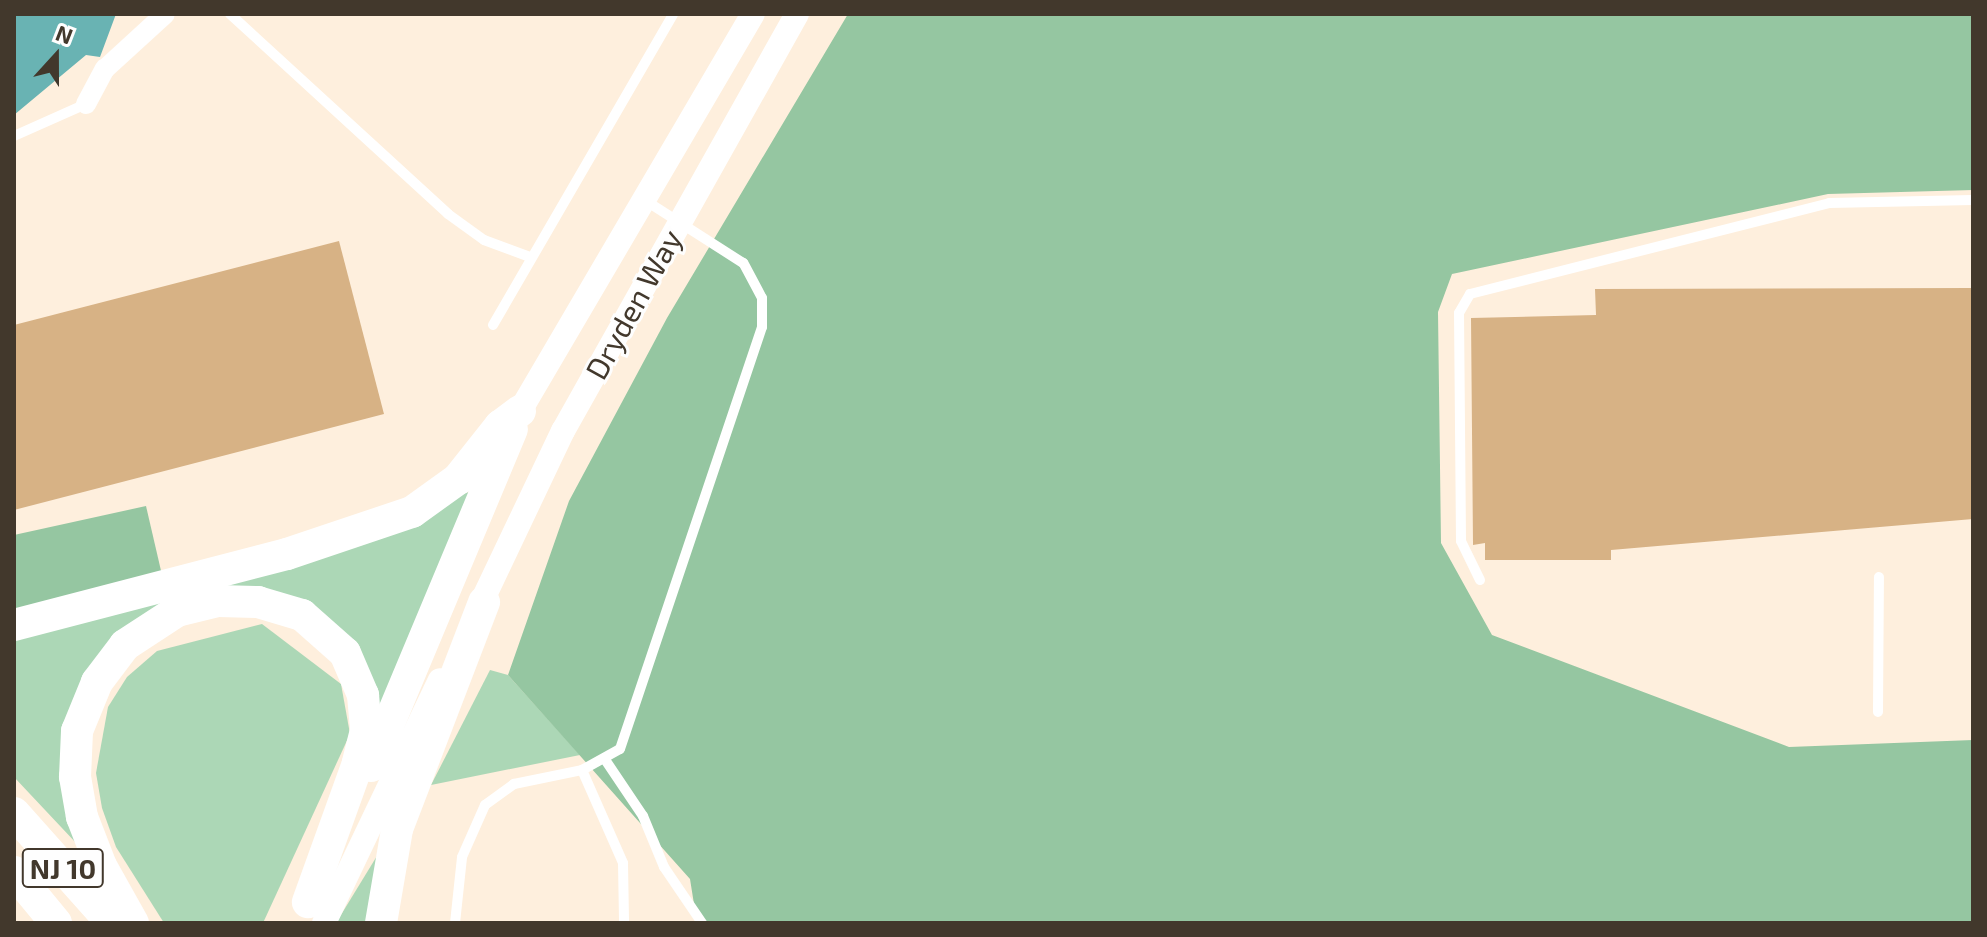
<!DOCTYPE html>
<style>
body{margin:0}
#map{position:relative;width:1987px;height:937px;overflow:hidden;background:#feefdd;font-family:"Exo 2",sans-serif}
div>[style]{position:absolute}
.green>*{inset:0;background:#acd7b6}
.forest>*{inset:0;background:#95c6a1}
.water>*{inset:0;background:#69b3b3}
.building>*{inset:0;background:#d7b285}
.service>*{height:10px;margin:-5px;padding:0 5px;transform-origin:5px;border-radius:5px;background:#fff}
.minor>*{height:20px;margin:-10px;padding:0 10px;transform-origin:10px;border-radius:10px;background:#fff}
.tertiary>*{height:24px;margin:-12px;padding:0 12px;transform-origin:12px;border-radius:12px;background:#fff}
.trunk>*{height:32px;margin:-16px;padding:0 16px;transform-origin:16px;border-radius:16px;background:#fff}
span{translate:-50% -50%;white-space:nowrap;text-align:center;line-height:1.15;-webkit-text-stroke:6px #fefefe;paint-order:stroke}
.shield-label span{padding:2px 6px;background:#fefefe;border:2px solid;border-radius:6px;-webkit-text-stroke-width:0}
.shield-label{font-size:28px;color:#42382c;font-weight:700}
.street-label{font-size:30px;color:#42382c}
.frame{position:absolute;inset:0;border:16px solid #42382c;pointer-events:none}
.north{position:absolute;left:16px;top:16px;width:80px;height:80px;-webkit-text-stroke:6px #fefefe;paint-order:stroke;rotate:21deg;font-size:22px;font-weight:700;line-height:32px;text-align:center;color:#42382c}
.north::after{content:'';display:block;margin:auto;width:28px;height:36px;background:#42382c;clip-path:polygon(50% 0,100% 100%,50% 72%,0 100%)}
</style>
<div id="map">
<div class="green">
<div style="clip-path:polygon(469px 492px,378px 719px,365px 670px,256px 591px,97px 661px,77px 844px,14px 777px,14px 633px)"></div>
<div style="clip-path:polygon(262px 624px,341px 684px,350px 734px,263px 923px,164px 923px,116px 847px,102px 808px,96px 773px,108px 707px,127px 677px,157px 651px)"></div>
<div style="clip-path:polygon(490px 670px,508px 675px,580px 755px,431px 785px)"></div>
<div style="clip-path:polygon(380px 851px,370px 923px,336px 923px)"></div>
</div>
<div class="forest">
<div style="clip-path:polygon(848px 14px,1973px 14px,1973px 190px,1828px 194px,1452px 274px,1438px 312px,1441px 543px,1492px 635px,1789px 747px,1973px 740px,1973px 923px,697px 923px,690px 879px,508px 675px,569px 501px,667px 318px)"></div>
<div style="clip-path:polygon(146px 506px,162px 575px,14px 611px,14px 535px)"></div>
</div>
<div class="water">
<div style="clip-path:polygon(14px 14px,116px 14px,100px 57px,86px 55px,14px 115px)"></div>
</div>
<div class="building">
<div style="clip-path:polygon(339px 241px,384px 414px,14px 510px,14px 325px)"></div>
<div style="clip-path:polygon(1973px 288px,1973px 519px,1611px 550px,1611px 560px,1485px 560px,1485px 543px,1473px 545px,1471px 318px,1596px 315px,1595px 289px)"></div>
</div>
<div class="service">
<div style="left:230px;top:14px;width:296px;rotate:42.5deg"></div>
<div style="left:448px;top:214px;width:44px;rotate:35.8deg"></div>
<div style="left:484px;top:240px;width:49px;rotate:20.3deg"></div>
<div style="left:14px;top:136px;width:79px;rotate:-24deg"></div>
<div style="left:493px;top:325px;width:359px;rotate:-59.9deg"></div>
<div style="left:1480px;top:580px;width:43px;rotate:-116deg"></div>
<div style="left:1461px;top:541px;width:228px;rotate:-90.5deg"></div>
<div style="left:1459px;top:313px;width:22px;rotate:-60deg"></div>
<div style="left:1470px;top:294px;width:370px;rotate:-14.2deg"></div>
<div style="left:1829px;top:203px;width:144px;rotate:-1.2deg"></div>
<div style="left:1878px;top:712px;width:135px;rotate:-89.6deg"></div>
<div style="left:606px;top:761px;width:66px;rotate:56.1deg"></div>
<div style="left:643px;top:816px;width:55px;rotate:67.6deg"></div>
<div style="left:664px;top:867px;width:68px;rotate:55.8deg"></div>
<div style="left:582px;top:770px;width:102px;rotate:66.2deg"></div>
<div style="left:623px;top:863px;width:60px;rotate:89deg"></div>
<div style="left:455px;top:923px;width:66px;rotate:-83.9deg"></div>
<div style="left:462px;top:857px;width:57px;rotate:-66.1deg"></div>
<div style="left:485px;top:805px;width:36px;rotate:-36deg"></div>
<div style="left:514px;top:784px;width:69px;rotate:-11.6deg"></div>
<div style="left:582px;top:770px;width:43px;rotate:-28.9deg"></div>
<div style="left:620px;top:749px;width:445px;rotate:-71.4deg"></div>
<div style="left:762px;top:327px;width:29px;rotate:-90deg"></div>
<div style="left:762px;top:298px;width:40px;rotate:-118deg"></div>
<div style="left:743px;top:263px;width:115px;rotate:-147.4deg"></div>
</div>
<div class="minor">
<div style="left:86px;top:104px;width:40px;rotate:-62deg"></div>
<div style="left:105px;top:69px;width:81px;rotate:-42.5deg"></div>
</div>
<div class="tertiary">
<div style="left:520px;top:411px;width:460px;rotate:-59.6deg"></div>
<div style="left:475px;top:616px;width:205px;rotate:-64.6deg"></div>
<div style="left:563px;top:431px;width:478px;rotate:-60.7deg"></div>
<div style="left:324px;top:923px;width:269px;rotate:-64.5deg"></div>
</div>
<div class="trunk">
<div style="left:14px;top:625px;width:282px;rotate:-14.6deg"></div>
<div style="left:287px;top:554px;width:132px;rotate:-18.6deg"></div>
<div style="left:412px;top:512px;width:57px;rotate:-35.7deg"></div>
<div style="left:458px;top:479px;width:68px;rotate:-51.6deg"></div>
<div style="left:500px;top:426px;width:25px;rotate:-37deg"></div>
<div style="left:371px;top:766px;width:365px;rotate:-67.3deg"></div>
<div style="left:14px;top:813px;width:147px;rotate:48.3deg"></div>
<div style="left:14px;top:872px;width:66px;rotate:50.5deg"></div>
<div style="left:133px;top:923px;width:65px;rotate:-119.3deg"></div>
<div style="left:101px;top:866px;width:53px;rotate:-111.2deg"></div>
<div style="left:82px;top:817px;width:41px;rotate:-99.9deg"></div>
<div style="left:75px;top:777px;width:46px;rotate:-87.5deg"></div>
<div style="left:77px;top:731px;width:53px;rotate:-67.8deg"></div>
<div style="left:97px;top:682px;width:46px;rotate:-52.9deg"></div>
<div style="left:125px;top:645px;width:62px;rotate:-33.2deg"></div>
<div style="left:177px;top:611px;width:42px;rotate:-13.7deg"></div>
<div style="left:218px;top:601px;width:40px;rotate:1.4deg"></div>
<div style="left:258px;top:602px;width:46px;rotate:16.5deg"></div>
<div style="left:302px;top:615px;width:57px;rotate:41.5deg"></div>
<div style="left:345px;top:653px;width:46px;rotate:66.8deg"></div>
<div style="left:363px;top:695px;width:35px;rotate:85deg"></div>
<div style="left:366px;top:730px;width:34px;rotate:104deg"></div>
<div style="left:358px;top:763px;width:148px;rotate:109.8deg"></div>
<div style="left:381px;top:923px;width:95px;rotate:-80.3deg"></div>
<div style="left:397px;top:829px;width:243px;rotate:-69deg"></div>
</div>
<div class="shield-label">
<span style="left:63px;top:868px">NJ 10</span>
</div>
<div class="street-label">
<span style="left:633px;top:304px;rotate:-61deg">Dryden Way</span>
</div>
<div class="frame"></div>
<div class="north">N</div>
</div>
